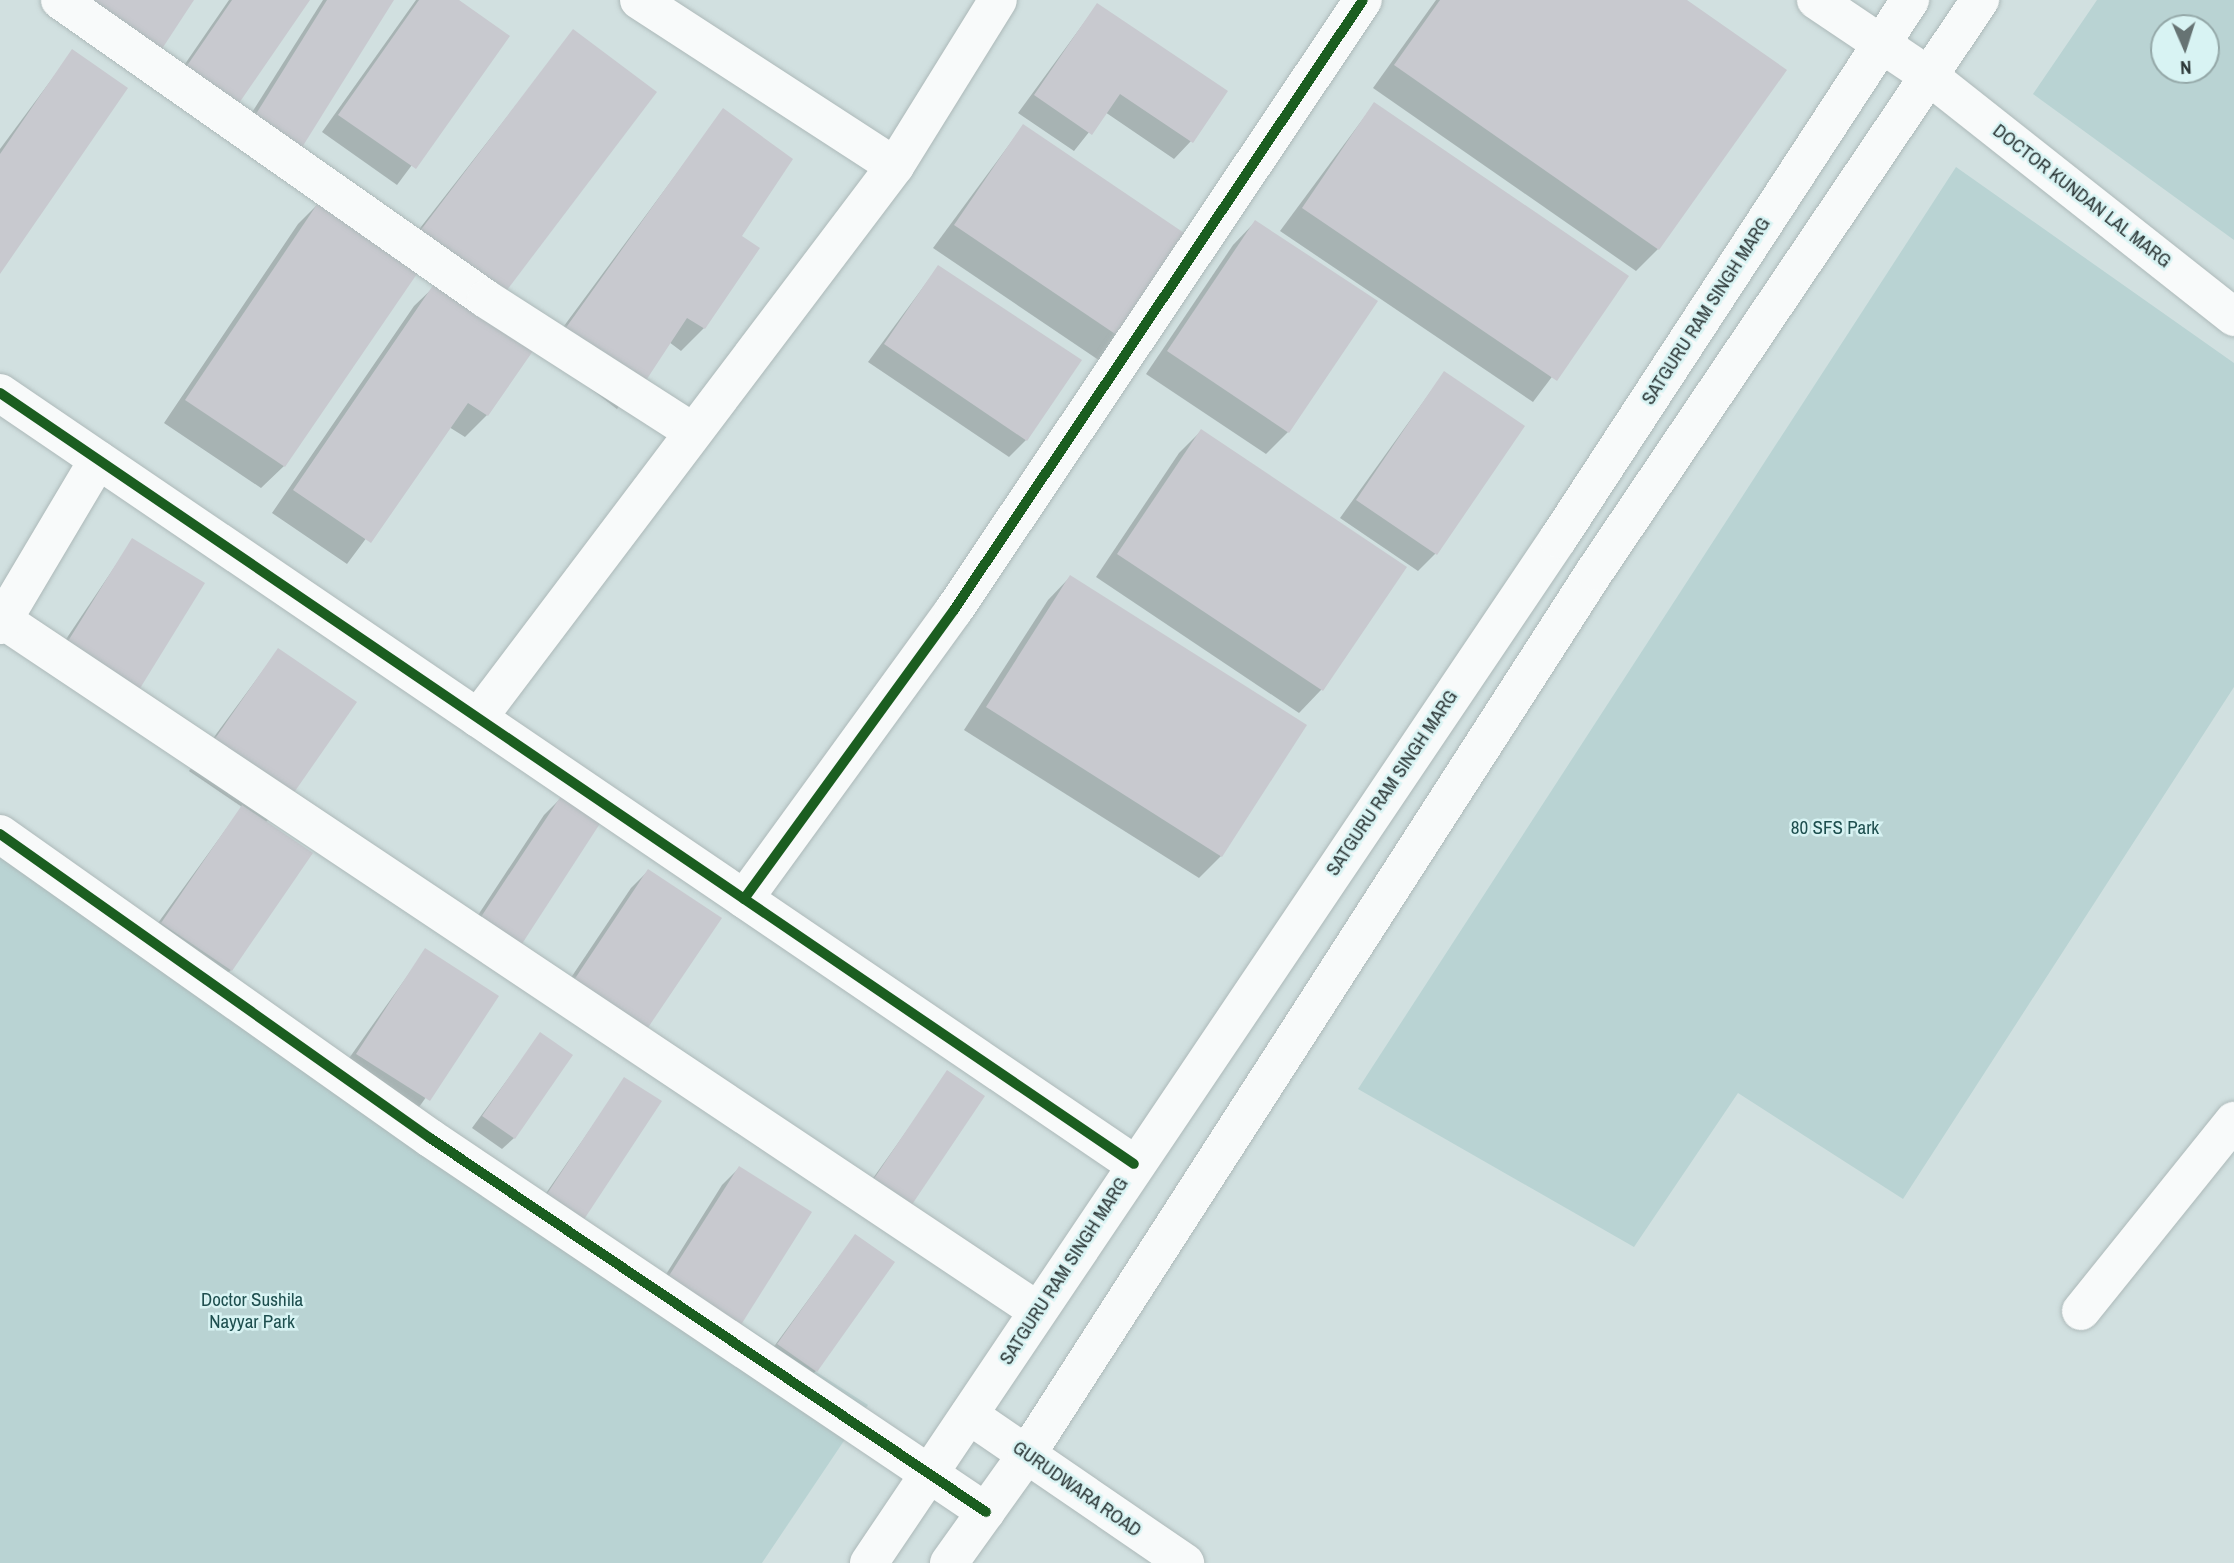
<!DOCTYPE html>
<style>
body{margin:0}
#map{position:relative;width:2234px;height:1563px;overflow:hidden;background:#d1e0e0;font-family:"Archivo Narrow",sans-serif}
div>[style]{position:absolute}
.green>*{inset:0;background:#b9d3d3}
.shadow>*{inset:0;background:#0003}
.building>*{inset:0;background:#c8c9cf}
.roads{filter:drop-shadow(0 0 2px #adb9b9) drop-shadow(0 0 2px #adb9b9)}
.street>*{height:38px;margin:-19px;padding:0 19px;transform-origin:19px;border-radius:19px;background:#f8fafa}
.secondary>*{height:38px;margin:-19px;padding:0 19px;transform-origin:19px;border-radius:19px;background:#f8fafa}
.cycleway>*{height:10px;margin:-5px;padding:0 5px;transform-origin:5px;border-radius:5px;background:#1b5e20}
span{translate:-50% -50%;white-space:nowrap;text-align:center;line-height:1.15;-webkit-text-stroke:5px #d8f3f3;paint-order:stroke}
.street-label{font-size:19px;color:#2d3838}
.park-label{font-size:19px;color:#1e4f4f}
.north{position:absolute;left:2150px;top:14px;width:70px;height:70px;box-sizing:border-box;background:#d8f3f3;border:2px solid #94a8a8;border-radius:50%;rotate:177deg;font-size:19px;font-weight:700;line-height:28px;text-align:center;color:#2d3838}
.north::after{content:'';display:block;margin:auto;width:24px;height:32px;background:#667373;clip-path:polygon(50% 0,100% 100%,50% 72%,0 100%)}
</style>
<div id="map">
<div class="green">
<div style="clip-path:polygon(evenodd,2097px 0,2234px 0,2234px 240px,2033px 94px,2097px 0,2206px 28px,2206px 70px,2164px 70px,2164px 28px,2206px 28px)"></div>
<div style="clip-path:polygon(1956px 167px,2234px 363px,2234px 687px,1903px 1199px,1738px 1093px,1634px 1247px,1358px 1089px)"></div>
<div style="clip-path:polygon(0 850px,868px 1405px,762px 1563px,0 1563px)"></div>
</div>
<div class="shadow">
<div style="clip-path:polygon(229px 0,308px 0,167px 90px)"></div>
<div style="clip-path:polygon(323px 0,391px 0,232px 144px)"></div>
<div style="clip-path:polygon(416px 0,456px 0,508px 36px,397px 185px,322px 132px)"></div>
<div style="clip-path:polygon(1436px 0,1684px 0,1658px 249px,1636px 271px,1373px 88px)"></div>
<div style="clip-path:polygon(1097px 5px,1191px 141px,1174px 159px,1105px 112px,1074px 151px,1018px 113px)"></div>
<div style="clip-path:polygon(574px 31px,503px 292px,487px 415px,465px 437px,449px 427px,347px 564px,272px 513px,414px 306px,438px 283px,418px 268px,284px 466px,261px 488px,164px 423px,298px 224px,320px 202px,399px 255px)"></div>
<div style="clip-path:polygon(72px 52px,0 270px,0 149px)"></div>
<div style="clip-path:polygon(1374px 104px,1627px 277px,1533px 402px,1280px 231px)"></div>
<div style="clip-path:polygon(723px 111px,739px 237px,704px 328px,681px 351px,669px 342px,617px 409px,544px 353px)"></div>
<div style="clip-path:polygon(1023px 126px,1197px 243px,1106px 365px,933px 248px)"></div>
<div style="clip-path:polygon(1255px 222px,1288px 432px,1266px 454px,1146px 374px,1233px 245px)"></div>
<div style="clip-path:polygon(938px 267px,1026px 440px,1009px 457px,868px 362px)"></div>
<div style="clip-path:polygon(1444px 373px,1436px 553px,1418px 571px,1340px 518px)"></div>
<div style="clip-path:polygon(1201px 431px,1404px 567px,1321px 690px,1299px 713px,1096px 577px,1179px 453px)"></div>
<div style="clip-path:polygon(132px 541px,120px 706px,50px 663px)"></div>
<div style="clip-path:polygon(1070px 577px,1221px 856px,1199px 878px,964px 730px,1048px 600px)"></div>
<div style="clip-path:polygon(278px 650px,282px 806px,265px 823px,231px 970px,214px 987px,145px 941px,242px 807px,189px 771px)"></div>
<div style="clip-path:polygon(561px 798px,599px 823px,461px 941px,544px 815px)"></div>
<div style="clip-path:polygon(648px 871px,720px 918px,552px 1006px,631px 888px)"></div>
<div style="clip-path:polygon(425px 951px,497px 997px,412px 1117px,340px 1071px)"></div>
<div style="clip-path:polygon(540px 1035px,514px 1138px,502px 1149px,472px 1128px)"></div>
<div style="clip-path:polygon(948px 1073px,897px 1219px,861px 1195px)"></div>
<div style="clip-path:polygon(625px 1079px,568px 1235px,533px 1212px)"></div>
<div style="clip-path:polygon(739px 1168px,810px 1213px,650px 1300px,722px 1185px)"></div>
<div style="clip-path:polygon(855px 1236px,816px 1371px,804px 1382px,767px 1356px)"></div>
</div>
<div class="building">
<div style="clip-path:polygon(86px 0,194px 0,156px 58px)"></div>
<div style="clip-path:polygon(232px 0,310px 0,235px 109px,182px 73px)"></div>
<div style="clip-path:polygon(327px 0,394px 0,296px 157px,248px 127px)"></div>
<div style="clip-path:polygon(419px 0,459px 0,510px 36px,416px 169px,338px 115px)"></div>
<div style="clip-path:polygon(1440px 0,1687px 0,1787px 70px,1659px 250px,1394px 65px)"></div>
<div style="clip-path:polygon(1097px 3px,1228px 91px,1193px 143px,1120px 94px,1092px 135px,1034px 95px)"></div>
<div style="clip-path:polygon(573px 29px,657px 92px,504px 294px,420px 231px)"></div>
<div style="clip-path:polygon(72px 49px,128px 88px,0 274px,0 154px)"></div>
<div style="clip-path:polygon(1374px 102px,1629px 276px,1557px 381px,1302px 208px)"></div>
<div style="clip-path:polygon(723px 108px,793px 159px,742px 236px,760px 248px,705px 329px,687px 318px,641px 388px,565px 329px)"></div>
<div style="clip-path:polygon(1023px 124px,1199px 243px,1130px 344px,954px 225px)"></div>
<div style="clip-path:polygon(320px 200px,421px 268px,285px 467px,185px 400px)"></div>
<div style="clip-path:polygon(1255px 220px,1378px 301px,1289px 433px,1167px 351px)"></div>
<div style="clip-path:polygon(938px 265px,1082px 360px,1027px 441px,884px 344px)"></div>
<div style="clip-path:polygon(436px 281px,535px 348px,488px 416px,468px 403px,371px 543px,293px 490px)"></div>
<div style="clip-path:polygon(1444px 371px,1525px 426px,1437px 555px,1356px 500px)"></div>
<div style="clip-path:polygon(1201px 429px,1407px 567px,1323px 691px,1117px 554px)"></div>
<div style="clip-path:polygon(132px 538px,205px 583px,139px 690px,65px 646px)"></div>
<div style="clip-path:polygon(1070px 575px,1307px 725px,1222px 857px,986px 707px)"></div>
<div style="clip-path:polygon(278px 648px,357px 702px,284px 807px,205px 753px)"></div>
<div style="clip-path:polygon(561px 796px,601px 822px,518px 950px,477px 923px)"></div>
<div style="clip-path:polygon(242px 805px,313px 853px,232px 971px,161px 923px)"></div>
<div style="clip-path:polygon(648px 869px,722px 918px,641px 1038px,568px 989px)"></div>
<div style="clip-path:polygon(425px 948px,499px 996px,430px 1101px,356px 1054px)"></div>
<div style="clip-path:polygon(540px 1032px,573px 1055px,515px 1139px,482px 1116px)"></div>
<div style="clip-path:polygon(947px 1070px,985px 1096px,909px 1209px,871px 1183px)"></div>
<div style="clip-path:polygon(624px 1077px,662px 1101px,581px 1224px,543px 1200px)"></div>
<div style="clip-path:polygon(739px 1166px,812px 1212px,739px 1328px,665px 1282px)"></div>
<div style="clip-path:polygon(855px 1234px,895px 1262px,817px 1372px,777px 1344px)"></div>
</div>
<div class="roads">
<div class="street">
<div style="left:60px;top:0;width:520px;rotate:35.06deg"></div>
<div style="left:486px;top:299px;width:245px;rotate:32.7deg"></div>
<div style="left:639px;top:0;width:305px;rotate:33deg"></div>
<div style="left:895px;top:166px;width:195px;rotate:-58.2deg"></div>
<div style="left:1816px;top:0;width:136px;rotate:33.9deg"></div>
<div style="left:1929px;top:76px;width:389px;rotate:38.3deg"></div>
<div style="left:0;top:393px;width:1371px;rotate:34.21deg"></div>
<div style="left:3px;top:620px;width:1244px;rotate:33.73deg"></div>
<div style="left:0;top:625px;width:192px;rotate:-59.3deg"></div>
<div style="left:478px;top:718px;width:692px;rotate:-52.93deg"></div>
<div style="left:0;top:834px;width:527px;rotate:35.26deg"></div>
<div style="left:430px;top:1138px;width:670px;rotate:33.93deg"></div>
<div style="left:744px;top:899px;width:357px;rotate:-54deg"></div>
<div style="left:954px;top:610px;width:734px;rotate:-56.16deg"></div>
<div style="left:2081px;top:1311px;width:244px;rotate:-51.2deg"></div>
<div style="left:969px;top:1415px;width:262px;rotate:34.4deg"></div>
</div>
<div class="secondary">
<div style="left:869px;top:1563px;width:1234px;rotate:-56.07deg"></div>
<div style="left:1558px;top:539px;width:644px;rotate:-56.85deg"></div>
<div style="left:949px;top:1563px;width:134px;rotate:-54.4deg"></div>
<div style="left:1027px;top:1454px;width:1050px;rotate:-57.25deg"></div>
<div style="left:1595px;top:571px;width:689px;rotate:-56.01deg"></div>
</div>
</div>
<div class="cycleway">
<div style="left:0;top:393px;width:1371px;rotate:34.21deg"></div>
<div style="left:0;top:834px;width:527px;rotate:35.26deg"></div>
<div style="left:430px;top:1138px;width:670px;rotate:33.93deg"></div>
<div style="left:744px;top:899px;width:357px;rotate:-54deg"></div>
<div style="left:954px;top:610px;width:734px;rotate:-56.16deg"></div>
</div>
<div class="street-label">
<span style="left:2082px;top:196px;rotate:38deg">DOCTOR KUNDAN LAL MARG</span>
<span style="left:1706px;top:311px;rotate:-57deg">SATGURU RAM SINGH MARG</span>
<span style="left:1392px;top:783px;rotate:-56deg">SATGURU RAM SINGH MARG</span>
<span style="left:1064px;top:1271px;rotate:-57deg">SATGURU RAM SINGH MARG</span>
<span style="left:1077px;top:1489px;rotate:35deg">GURUDWARA ROAD</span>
</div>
<div class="park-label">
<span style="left:1835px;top:828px">80 SFS Park</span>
<span style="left:252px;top:1311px">Doctor Sushila<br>Nayyar Park</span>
</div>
<div class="north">N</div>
</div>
